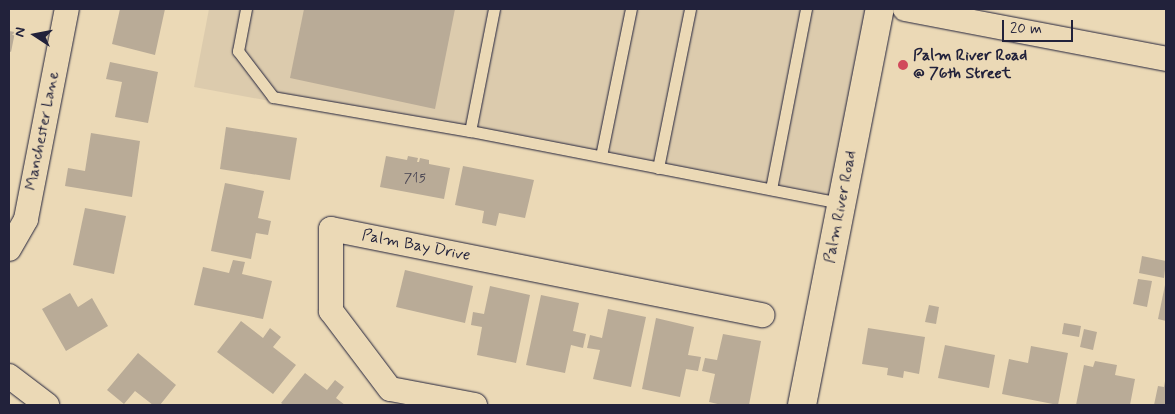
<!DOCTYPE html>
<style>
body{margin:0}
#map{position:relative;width:1175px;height:414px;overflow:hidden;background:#ebd9b6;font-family:Mynerve,sans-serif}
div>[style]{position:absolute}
.built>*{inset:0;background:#dccbad}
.building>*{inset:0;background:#b9ab97}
.roads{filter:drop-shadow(0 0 1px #22223b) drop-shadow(0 0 1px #22223b)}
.lane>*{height:11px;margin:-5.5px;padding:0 5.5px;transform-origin:5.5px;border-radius:5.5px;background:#ebd9b6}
.street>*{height:24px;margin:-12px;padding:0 12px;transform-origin:12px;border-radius:12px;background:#ebd9b6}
.secondary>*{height:28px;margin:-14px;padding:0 14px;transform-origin:14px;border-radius:14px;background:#ebd9b6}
.dots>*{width:14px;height:14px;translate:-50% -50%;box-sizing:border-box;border:2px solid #ebd9b6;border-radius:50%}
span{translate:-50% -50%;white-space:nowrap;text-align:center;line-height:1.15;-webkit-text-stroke:4.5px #ebd9b6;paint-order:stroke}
.number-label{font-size:14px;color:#484452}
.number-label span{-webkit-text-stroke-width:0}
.poi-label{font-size:16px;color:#22223b;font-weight:700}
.left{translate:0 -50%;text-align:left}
.street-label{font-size:16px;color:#22223b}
.frame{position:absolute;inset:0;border:10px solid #22223b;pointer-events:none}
.north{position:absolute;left:10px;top:10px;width:50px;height:50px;-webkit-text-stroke:4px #ebd9b6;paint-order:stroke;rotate:281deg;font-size:14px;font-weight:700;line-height:20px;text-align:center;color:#22223b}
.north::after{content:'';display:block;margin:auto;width:18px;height:22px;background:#22223b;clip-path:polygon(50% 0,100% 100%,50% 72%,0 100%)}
.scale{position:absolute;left:1002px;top:20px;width:71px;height:22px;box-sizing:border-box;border:2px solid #22223b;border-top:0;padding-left:6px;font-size:15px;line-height:18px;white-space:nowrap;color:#22223b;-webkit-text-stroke:4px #ebd9b6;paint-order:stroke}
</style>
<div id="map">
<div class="built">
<div style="clip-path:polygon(209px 9px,873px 9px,835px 205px,194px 87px)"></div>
</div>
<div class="building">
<div style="clip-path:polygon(120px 9px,165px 9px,155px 55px,112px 44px)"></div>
<div style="clip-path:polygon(304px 9px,455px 9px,435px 109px,290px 78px)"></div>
<div style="clip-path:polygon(9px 31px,15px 32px,11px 52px,9px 51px)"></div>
<div style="clip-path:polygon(110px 62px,158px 72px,148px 123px,115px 117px,122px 82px,106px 79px)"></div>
<div style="clip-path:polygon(226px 127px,297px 138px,290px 180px,220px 169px)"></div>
<div style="clip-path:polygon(91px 133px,140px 141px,132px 197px,65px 186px,68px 168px,85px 171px)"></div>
<div style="clip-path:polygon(386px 156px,407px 160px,408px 156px,418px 158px,417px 162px,419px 162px,420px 158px,429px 160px,429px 164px,450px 168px,444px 199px,380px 187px)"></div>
<div style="clip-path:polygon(463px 166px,534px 180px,525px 218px,499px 213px,496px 226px,482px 223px,484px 211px,455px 205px)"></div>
<div style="clip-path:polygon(225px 183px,264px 191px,258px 218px,271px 221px,268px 235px,256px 233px,251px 259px,211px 251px)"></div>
<div style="clip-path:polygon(85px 208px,126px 216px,114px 274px,73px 265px)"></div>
<div style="clip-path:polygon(1142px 256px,1166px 261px,1164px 278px,1139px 273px)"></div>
<div style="clip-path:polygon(233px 260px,245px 262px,242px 274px,272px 281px,263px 319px,194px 305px,203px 267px,229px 273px)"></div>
<div style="clip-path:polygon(405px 270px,473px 286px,465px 323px,396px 307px)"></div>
<div style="clip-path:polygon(1138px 279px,1152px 281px,1147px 307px,1133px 304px)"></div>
<div style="clip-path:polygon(1165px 285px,1166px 286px,1166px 321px,1158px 319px)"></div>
<div style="clip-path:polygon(490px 286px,530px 295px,516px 363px,477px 355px,482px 327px,471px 325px,473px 312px,484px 314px)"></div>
<div style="clip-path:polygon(70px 293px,78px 307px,92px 298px,108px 326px,66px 351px,42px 309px)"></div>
<div style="clip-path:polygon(541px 295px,579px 303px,573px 331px,586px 334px,583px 348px,571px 345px,565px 373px,526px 365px)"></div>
<div style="clip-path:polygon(929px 305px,939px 307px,936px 324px,925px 322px)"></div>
<div style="clip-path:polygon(608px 309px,646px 317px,631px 387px,593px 379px,600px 350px,587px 348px,590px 335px,602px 338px)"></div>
<div style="clip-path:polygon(656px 318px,694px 327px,688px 355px,701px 357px,698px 371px,686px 369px,680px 397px,642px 389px)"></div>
<div style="clip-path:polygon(241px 321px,263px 338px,270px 328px,281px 337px,273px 347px,296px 365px,273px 394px,217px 352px)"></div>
<div style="clip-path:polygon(1064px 323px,1081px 326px,1079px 337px,1062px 334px)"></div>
<div style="clip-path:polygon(868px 328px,925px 337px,919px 374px,904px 371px,903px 378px,887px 375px,888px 368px,862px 364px)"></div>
<div style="clip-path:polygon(1084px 329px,1097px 332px,1093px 350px,1080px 347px)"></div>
<div style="clip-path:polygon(723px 334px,761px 341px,749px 405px,722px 405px,709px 402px,715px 374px,702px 371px,705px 358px,717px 360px)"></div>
<div style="clip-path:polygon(945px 345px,995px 355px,989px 388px,938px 378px)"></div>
<div style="clip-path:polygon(1031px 346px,1068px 353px,1058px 405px,1002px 394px,1009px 359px,1028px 363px)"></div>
<div style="clip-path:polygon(138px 353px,176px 385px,160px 405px,153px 405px,135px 391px,124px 404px,107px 390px)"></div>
<div style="clip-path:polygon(1095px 361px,1117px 365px,1115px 375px,1135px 379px,1130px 405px,1076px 405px,1084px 365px,1093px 367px)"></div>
<div style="clip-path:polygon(305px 373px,327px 390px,335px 380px,344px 387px,336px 398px,345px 405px,284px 405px,281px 403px)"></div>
<div style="clip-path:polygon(1165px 381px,1166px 405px,1154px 405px,1158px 386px,1164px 387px)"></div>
</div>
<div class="roads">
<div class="lane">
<div style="left:246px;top:9px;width:43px;rotate:100.8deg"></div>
<div style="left:238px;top:51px;width:58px;rotate:52.7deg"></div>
<div style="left:273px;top:97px;width:200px;rotate:9.8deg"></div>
<div style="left:494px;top:9px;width:124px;rotate:101.1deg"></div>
<div style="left:470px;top:131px;width:379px;rotate:11deg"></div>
<div style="left:601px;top:156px;width:150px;rotate:-78.5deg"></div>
<div style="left:658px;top:168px;width:162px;rotate:-78.6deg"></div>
<div style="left:771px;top:189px;width:183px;rotate:-79deg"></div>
</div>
<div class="street">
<div style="left:905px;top:9px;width:266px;rotate:10.8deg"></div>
<div style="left:9px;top:249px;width:34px;rotate:-60deg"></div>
<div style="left:26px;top:219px;width:214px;rotate:-79deg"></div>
<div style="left:9px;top:376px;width:48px;rotate:37.3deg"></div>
<div style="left:475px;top:405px;width:86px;rotate:-169.3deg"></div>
<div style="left:390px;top:389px;width:98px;rotate:-127.1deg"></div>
<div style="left:331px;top:311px;width:82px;rotate:-90deg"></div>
<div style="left:331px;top:229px;width:440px;rotate:11.3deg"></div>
</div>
<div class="secondary">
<div style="left:802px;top:405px;width:404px;rotate:-78.9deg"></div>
</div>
</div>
<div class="dots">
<div style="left:903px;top:65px;background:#d1495b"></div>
</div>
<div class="number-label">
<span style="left:415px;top:178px">715</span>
</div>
<div class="poi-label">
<span class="left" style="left:913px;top:65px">Palm River Road<br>@ 76th Street</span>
</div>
<div class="street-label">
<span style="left:43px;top:131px;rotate:-79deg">Manchester Lane</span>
<span style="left:841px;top:207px;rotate:-79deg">Palm River Road</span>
<span style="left:416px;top:246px;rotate:11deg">Palm Bay Drive</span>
</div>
<div class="frame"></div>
<div class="north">N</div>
<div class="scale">20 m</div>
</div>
